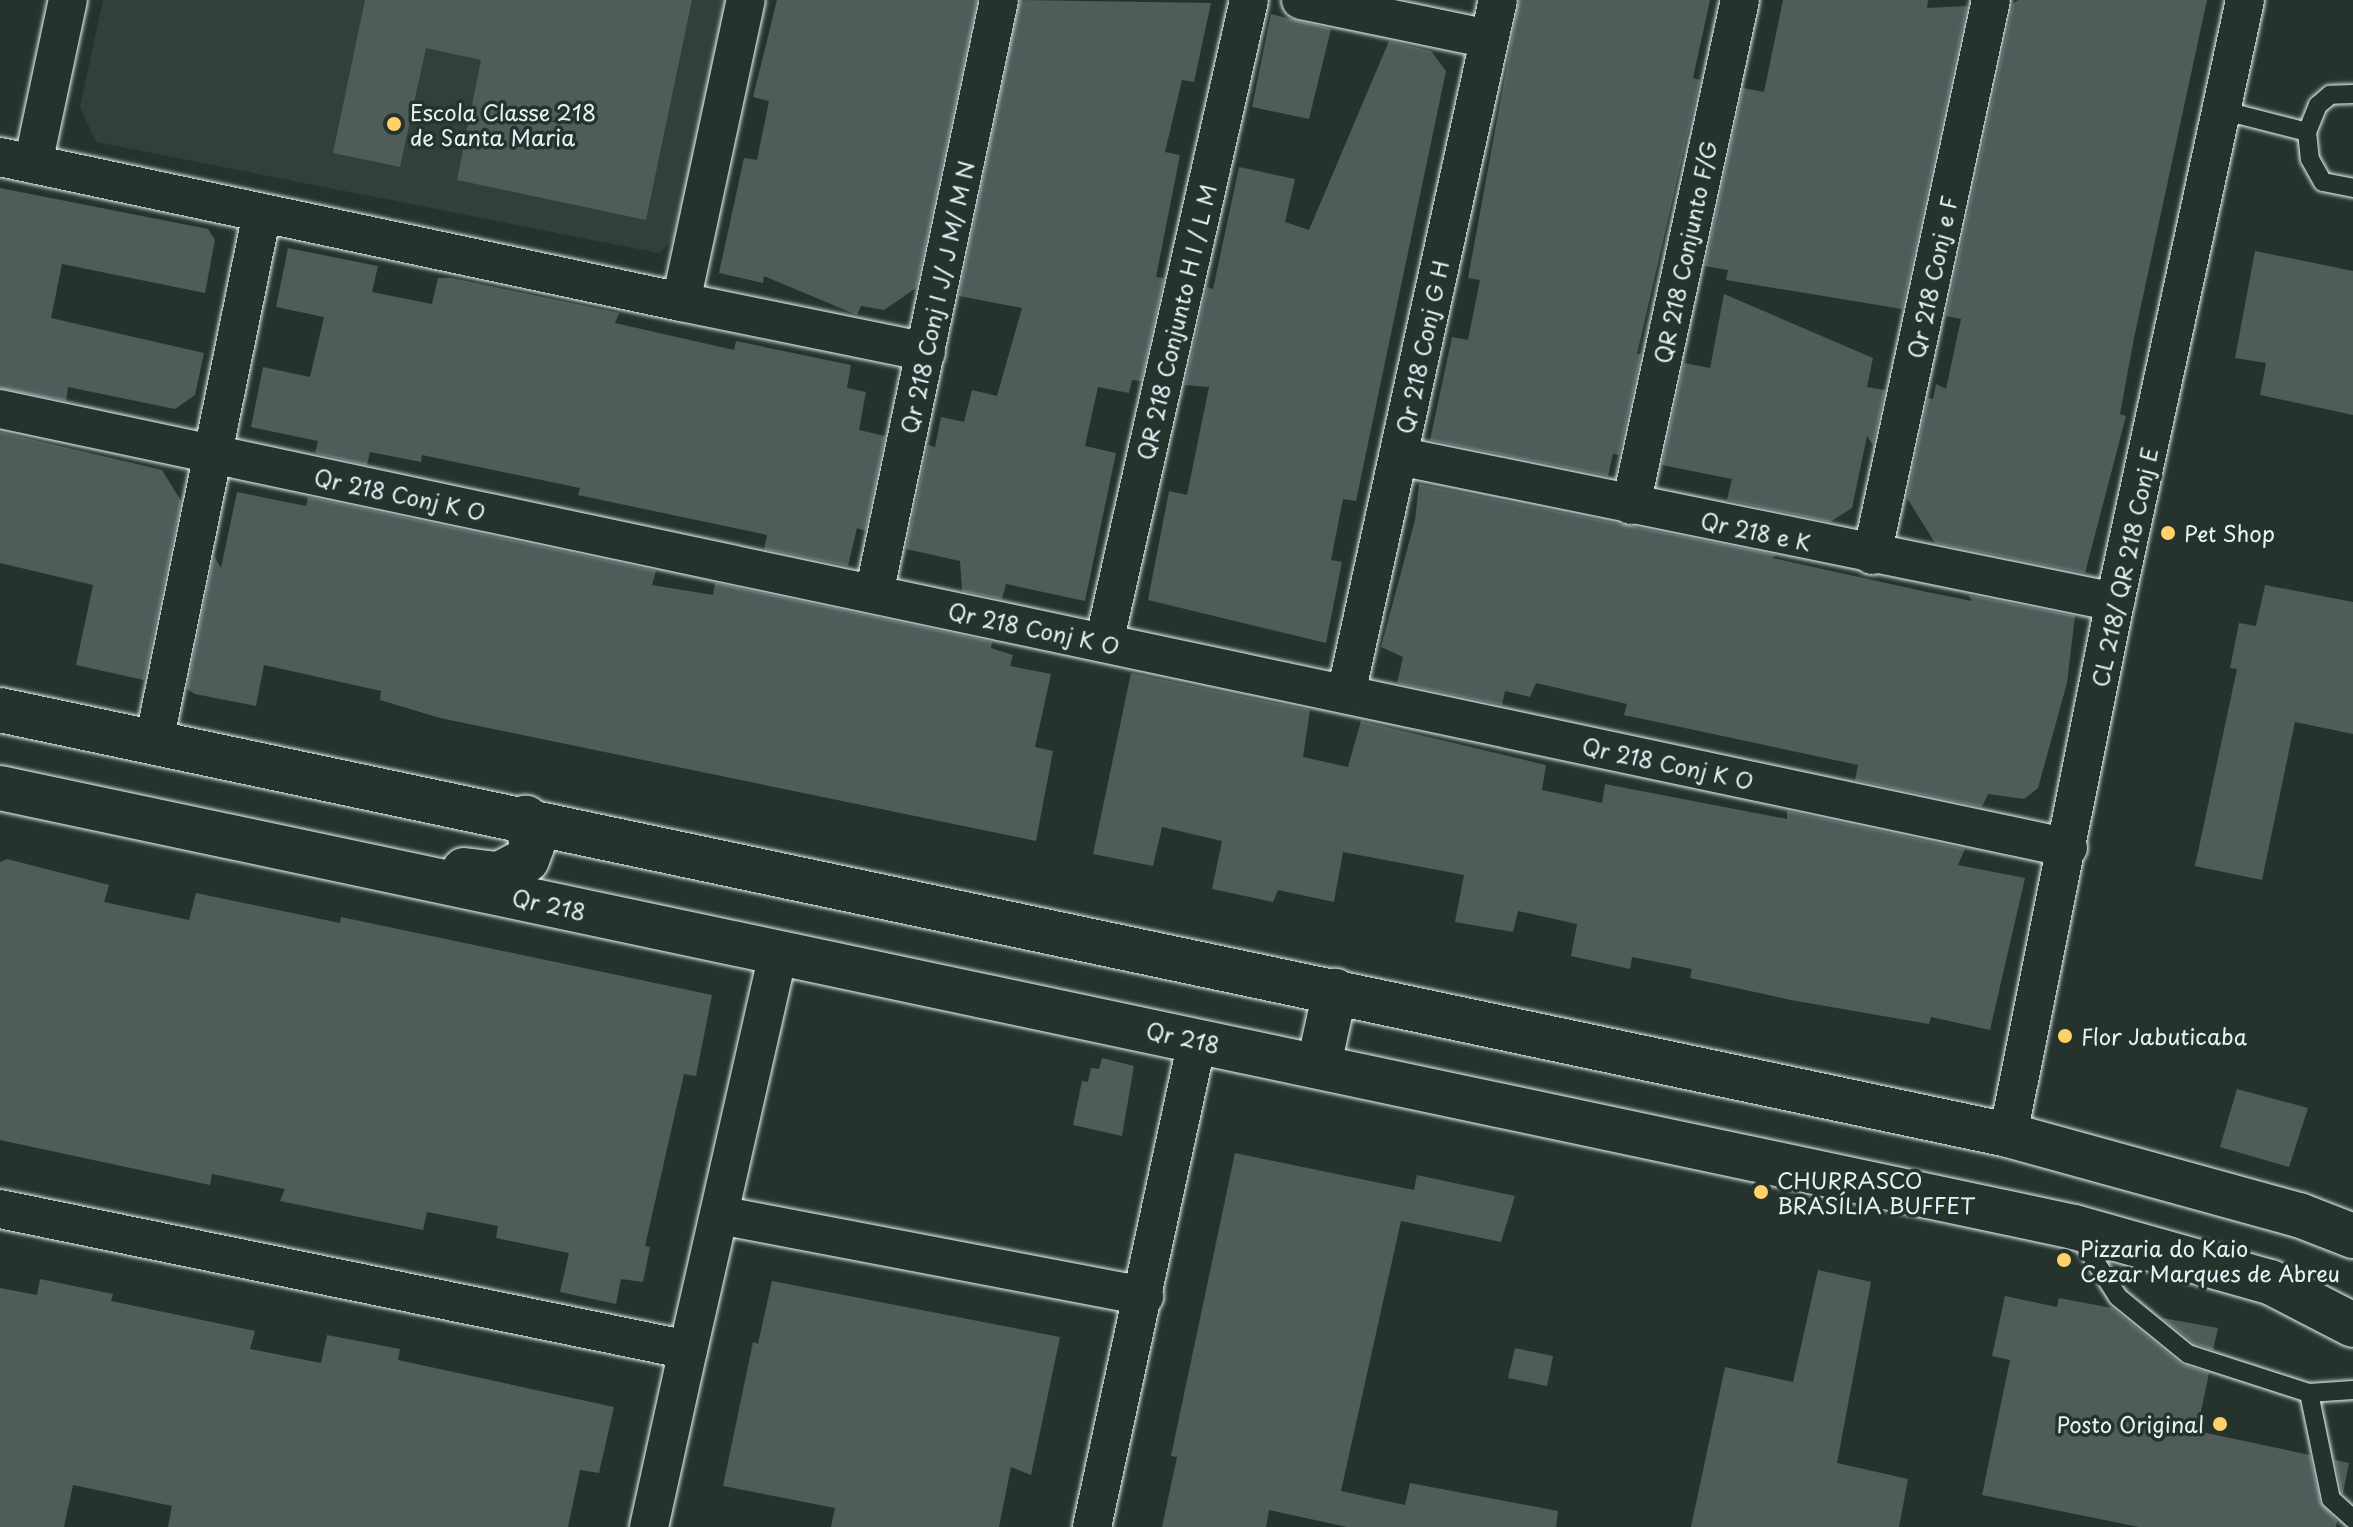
<!DOCTYPE html>
<meta charset="utf-8">
<style>
body{margin:0}
#map{position:relative;width:2353px;height:1527px;overflow:hidden;background:#26332d;font-family:"Playpen Sans",sans-serif}
div>[style]{position:absolute}
.built>*{inset:0;background:#333f3a}
.building>*{inset:0;background:#505c59}
.roads{filter:drop-shadow(0 0 2px #e8f1f8) drop-shadow(0 0 2px #e8f1f8)}
.service>*{height:18px;margin:-9px;padding:0 9px;transform-origin:9px;border-radius:9px;background:#26332d}
.minor>*{height:38px;margin:-19px;padding:0 19px;transform-origin:19px;border-radius:19px;background:#26332d}
.secondary>*{height:44px;margin:-22px;padding:0 22px;transform-origin:22px;border-radius:22px;background:#26332d}
.dots>*{width:22px;height:22px;translate:-50% -50%;box-sizing:border-box;border:4px solid #26332d;border-radius:50%}
span{translate:-50% -50%;white-space:nowrap;text-align:center;line-height:1.15;-webkit-text-stroke:7px #26332d;paint-order:stroke}
.poi-label{font-size:22px;color:#e8f1f8}
.left{translate:0 -50%;text-align:left}
.right{translate:-100% -50%;text-align:right}
.street-label{font-size:22px;color:#e8f1f8}
</style>
<div id="map">
<div class="built">
<div style="clip-path:polygon(103px 0,726px 0,676px 238px,659px 253px,96px 142px,80px 107px)"></div>
</div>
<div class="building">
<div style="clip-path:polygon(365px 0,692px 0,646px 220px,457px 180px,481px 60px,426px 48px,400px 167px,333px 153px)"></div>
<div style="clip-path:polygon(777px 0,977px 0,916px 288px,884px 310px,861px 306px,857px 315px,764px 276px,763px 283px,719px 273px,744px 158px,757px 160px,769px 101px,753px 97px)"></div>
<div style="clip-path:polygon(1020px 0,1211px 3px,1194px 82px,1182px 80px,1165px 152px,1180px 155px,1156px 277px,1164px 278px,1141px 381px,1132px 380px,1129px 393px,1098px 387px,1085px 446px,1116px 453px,1085px 601px,1006px 584px,1002px 599px,962px 591px,960px 561px,906px 549px,928px 445px,935px 447px,941px 417px,964px 422px,972px 390px,997px 396px,1022px 308px,959px 296px)"></div>
<div style="clip-path:polygon(1519px 0,1710px 0,1693px 78px,1700px 80px,1637px 354px,1641px 354px,1619px 455px,1613px 454px,1608px 476px,1430px 440px,1452px 337px,1468px 340px,1480px 280px,1468px 278px)"></div>
<div style="clip-path:polygon(1783px 0,1928px 0,1927px 8px,1967px 6px,1902px 309px,1726px 280px,1728px 270px,1705px 266px,1743px 88px,1764px 92px)"></div>
<div style="clip-path:polygon(2018px 0,2207px 0,2134px 338px,2120px 414px,2126px 416px,2085px 573px,1935px 543px,1907px 498px,1928px 398px,1933px 399px,1936px 384px,1946px 389px,1961px 319px,1946px 316px,2013px 4px)"></div>
<div style="clip-path:polygon(1271px 14px,1331px 29px,1309px 119px,1252px 107px)"></div>
<div style="clip-path:polygon(1389px 41px,1431px 51px,1446px 71px,1356px 501px,1343px 499px,1331px 560px,1342px 562px,1326px 643px,1148px 600px,1169px 491px,1187px 495px,1209px 387px,1185px 385px,1207px 287px,1213px 289px,1239px 167px,1295px 179px,1285px 222px,1309px 230px)"></div>
<div style="clip-path:polygon(0 188px,208px 229px,215px 240px,205px 293px,62px 264px,51px 318px,204px 353px,195px 395px,175px 409px,68px 387px,66px 401px,0 388px)"></div>
<div style="clip-path:polygon(288px 248px,378px 266px,372px 292px,432px 304px,438px 278px,452px 278px,619px 313px,615px 323px,734px 350px,736px 341px,851px 365px,847px 388px,866px 392px,859px 430px,885px 436px,865px 531px,857px 528px,848px 566px,764px 549px,767px 535px,578px 495px,580px 488px,422px 455px,421px 462px,370px 452px,367px 465px,315px 453px,318px 441px,251px 427px,263px 367px,310px 377px,324px 317px,276px 307px)"></div>
<div style="clip-path:polygon(2255px 251px,2353px 271px,2353px 415px,2260px 395px,2266px 363px,2235px 358px)"></div>
<div style="clip-path:polygon(1724px 294px,1873px 358px,1867px 387px,1885px 390px,1873px 445px,1867px 436px,1852px 508px,1830px 522px,1727px 500px,1732px 479px,1662px 465px,1684px 363px,1710px 368px)"></div>
<div style="clip-path:polygon(0 432px,162px 470px,181px 501px,144px 680px,76px 665px,93px 585px,0 563px)"></div>
<div style="clip-path:polygon(1419px 484px,1776px 555px,1772px 558px,1927px 592px,1972px 601px,1968px 595px,2075px 616px,2067px 683px,2038px 788px,2024px 799px,1988px 794px,1982px 807px,1855px 780px,1858px 765px,1624px 715px,1627px 704px,1536px 683px,1530px 697px,1505px 691px,1502px 705px,1397px 683px,1403px 657px,1381px 647px,1415px 520px)"></div>
<div style="clip-path:polygon(237px 492px,306px 506px,308px 497px,656px 571px,652px 585px,713px 595px,715px 583px,992px 642px,991px 648px,1013px 655px,1010px 666px,1051px 674px,1035px 747px,1053px 751px,1036px 841px,440px 718px,380px 700px,381px 691px,264px 665px,256px 706px,195px 694px,187px 689px,214px 556px,221px 568px)"></div>
<div style="clip-path:polygon(2265px 585px,2353px 602px,2353px 734px,2295px 722px,2262px 880px,2195px 866px,2237px 669px,2230px 668px,2239px 623px,2256px 626px)"></div>
<div style="clip-path:polygon(1131px 673px,1310px 710px,1303px 757px,1348px 767px,1361px 721px,1546px 765px,1542px 790px,1602px 803px,1605px 784px,1787px 819px,1787px 811px,1965px 849px,1958px 865px,2025px 878px,1990px 1030px,1931px 1017px,1929px 1024px,1791px 1000px,1690px 978px,1692px 969px,1632px 957px,1630px 969px,1571px 956px,1577px 924px,1518px 911px,1513px 932px,1455px 922px,1464px 875px,1343px 852px,1334px 902px,1278px 890px,1273px 902px,1212px 889px,1222px 841px,1162px 827px,1153px 866px,1093px 854px)"></div>
<div style="clip-path:polygon(7px 859px,109px 885px,104px 902px,189px 920px,196px 893px,340px 923px,341px 917px,712px 995px,696px 1076px,684px 1074px,645px 1246px,650px 1247px,643px 1282px,621px 1279px,616px 1304px,560px 1292px,569px 1253px,496px 1238px,498px 1226px,427px 1212px,423px 1230px,280px 1201px,285px 1189px,212px 1174px,210px 1185px,0 1140px,0 862px)"></div>
<div style="clip-path:polygon(1102px 1058px,1134px 1066px,1122px 1136px,1073px 1125px,1082px 1081px,1088px 1082px,1091px 1068px,1099px 1069px)"></div>
<div style="clip-path:polygon(2237px 1089px,2308px 1108px,2289px 1167px,2220px 1147px)"></div>
<div style="clip-path:polygon(1235px 1153px,1414px 1190px,1417px 1175px,1515px 1196px,1501px 1242px,1401px 1221px,1341px 1491px,1405px 1505px,1410px 1483px,1558px 1511px,1556px 1527px,1347px 1527px,1269px 1510px,1266px 1527px,1162px 1527px,1177px 1457px,1171px 1456px)"></div>
<div style="clip-path:polygon(1818px 1270px,1871px 1282px,1837px 1463px,1908px 1479px,1899px 1527px,1691px 1527px,1725px 1367px,1793px 1382px)"></div>
<div style="clip-path:polygon(40px 1279px,113px 1294px,111px 1301px,255px 1331px,250px 1349px,321px 1363px,327px 1335px,400px 1349px,398px 1360px,614px 1407px,599px 1473px,580px 1470px,568px 1527px,168px 1527px,172px 1506px,73px 1485px,64px 1527px,0 1527px,0 1288px,37px 1295px)"></div>
<div style="clip-path:polygon(772px 1281px,1060px 1337px,1031px 1475px,1011px 1467px,999px 1527px,831px 1527px,835px 1508px,723px 1486px,753px 1342px,758px 1344px)"></div>
<div style="clip-path:polygon(2005px 1296px,2057px 1307px,2059px 1298px,2112px 1308px,2181px 1364px,2209px 1373px,2197px 1431px,2310px 1455px,2320px 1502px,2337px 1521px,2336px 1527px,2139px 1527px,1982px 1495px,2010px 1360px,1992px 1356px)"></div>
<div style="clip-path:polygon(2162px 1318px,2218px 1328px,2213px 1350px,2194px 1343px)"></div>
<div style="clip-path:polygon(1515px 1348px,1553px 1356px,1547px 1386px,1508px 1378px)"></div>
<div style="clip-path:polygon(2335px 1460px,2349px 1463px,2343px 1493px,2342px 1493px)"></div>
</div>
<div class="roads">
<div class="service">
<div style="left:2353px;top:94px;width:23px;rotate:178deg"></div>
<div style="left:2330px;top:95px;width:16px;rotate:140deg"></div>
<div style="left:2318px;top:105px;width:29px;rotate:112deg"></div>
<div style="left:2307px;top:132px;width:27px;rotate:84deg"></div>
<div style="left:2310px;top:159px;width:26px;rotate:61deg"></div>
<div style="left:2323px;top:182px;width:31px;rotate:11deg"></div>
<div style="left:2221px;top:110px;width:89px;rotate:14.3deg"></div>
<div style="left:2079px;top:1236px;width:72px;rotate:57.4deg"></div>
<div style="left:2118px;top:1297px;width:90px;rotate:39.2deg"></div>
<div style="left:2188px;top:1354px;width:127px;rotate:17.9deg"></div>
<div style="left:2309px;top:1393px;width:44px;rotate:-3.9deg"></div>
<div style="left:2309px;top:1393px;width:108px;rotate:78.3deg"></div>
<div style="left:2331px;top:1499px;width:30px;rotate:42deg"></div>
</div>
<div class="minor">
<div style="left:1301px;top:0;width:192px;rotate:11.7deg"></div>
<div style="left:0;top:157px;width:696px;rotate:12.02deg"></div>
<div style="left:681px;top:302px;width:309px;rotate:-77.9deg"></div>
<div style="left:33px;top:164px;width:168px;rotate:-78deg"></div>
<div style="left:681px;top:302px;width:250px;rotate:11.5deg"></div>
<div style="left:0;top:409px;width:2114px;rotate:11.98deg"></div>
<div style="left:1398px;top:456px;width:732px;rotate:11.51deg"></div>
<div style="left:1631px;top:505px;width:517px;rotate:-77.82deg"></div>
<div style="left:1872px;top:555px;width:568px;rotate:-77.9deg"></div>
<div style="left:874px;top:594px;width:607px;rotate:-78.12deg"></div>
<div style="left:1104px;top:643px;width:659px;rotate:-77.29deg"></div>
<div style="left:1346px;top:694px;width:710px;rotate:-77.65deg"></div>
<div style="left:154px;top:742px;width:540px;rotate:-78.46deg"></div>
<div style="left:2008px;top:1135px;width:544px;rotate:-78.65deg"></div>
<div style="left:2115px;top:602px;width:616px;rotate:-77.81deg"></div>
<div style="left:0;top:1209px;width:702px;rotate:11.58deg"></div>
<div style="left:688px;top:1350px;width:407px;rotate:-77.2deg"></div>
<div style="left:719px;top:1215px;width:433px;rotate:10.8deg"></div>
<div style="left:649px;top:1527px;width:181px;rotate:-77.6deg"></div>
<div style="left:1092px;top:1527px;width:498px;rotate:-77.8deg"></div>
</div>
<div class="secondary">
<div style="left:0;top:710px;width:2052px;rotate:11.95deg"></div>
<div style="left:2008px;top:1135px;width:302px;rotate:15.4deg"></div>
<div style="left:2299px;top:1215px;width:58px;rotate:21.3deg"></div>
<div style="left:0;top:788px;width:2120px;rotate:11.95deg"></div>
<div style="left:2074px;top:1227px;width:204px;rotate:15.7deg"></div>
<div style="left:2270px;top:1282px;width:93px;rotate:27.4deg"></div>
<div style="left:464px;top:870px;width:35px;rotate:7deg"></div>
<div style="left:499px;top:874px;width:31px;rotate:-27deg"></div>
<div style="left:527px;top:860px;width:15px;rotate:-70deg"></div>
<div style="left:532px;top:846px;width:29px;rotate:-102deg"></div>
<div style="left:1319px;top:1064px;width:75px;rotate:-77.6deg"></div>
</div>
</div>
<div class="dots">
<div style="left:394px;top:124px;background:#ffd166"></div>
<div style="left:2168px;top:533px;background:#ffd166"></div>
<div style="left:2065px;top:1036px;background:#ffd166"></div>
<div style="left:1761px;top:1192px;background:#ffd166"></div>
<div style="left:2064px;top:1260px;background:#ffd166"></div>
<div style="left:2220px;top:1424px;background:#ffd166"></div>
</div>
<div class="poi-label">
<span class="left" style="left:410px;top:124px">Escola Classe 218<br>de Santa Maria</span>
<span class="left" style="left:2184px;top:533px">Pet Shop</span>
<span class="left" style="left:2081px;top:1036px">Flor Jabuticaba</span>
<span class="left" style="left:1777px;top:1192px">CHURRASCO<br>BRASÍLIA BUFFET</span>
<span class="left" style="left:2080px;top:1260px">Pizzaria do Kaio<br>Cezar Marques de Abreu</span>
<span class="right" style="left:2204px;top:1424px">Posto Original</span>
</div>
<div class="street-label">
<span style="left:1685px;top:252px;rotate:-78deg">QR 218 Conjunto F/G</span>
<span style="left:1932px;top:277px;rotate:-78deg">Qr 218 Conj e F</span>
<span style="left:937px;top:297px;rotate:-78deg">Qr 218 Conj I J/ J M/ M N</span>
<span style="left:1176px;top:322px;rotate:-77deg">QR 218 Conjunto H I / L M</span>
<span style="left:1422px;top:347px;rotate:-78deg">Qr 218 Conj G H</span>
<span style="left:400px;top:494px;rotate:12deg">Qr 218 Conj K O</span>
<span style="left:1756px;top:531px;rotate:12deg">Qr 218 e K</span>
<span style="left:2124px;top:567px;rotate:-78deg">CL 218/ QR 218 Conj E</span>
<span style="left:1034px;top:628px;rotate:12deg">Qr 218 Conj K O</span>
<span style="left:1668px;top:763px;rotate:12deg">Qr 218 Conj K O</span>
<span style="left:549px;top:904px;rotate:12deg">Qr 218</span>
<span style="left:1183px;top:1037px;rotate:12deg">Qr 218</span>
</div>
</div>
